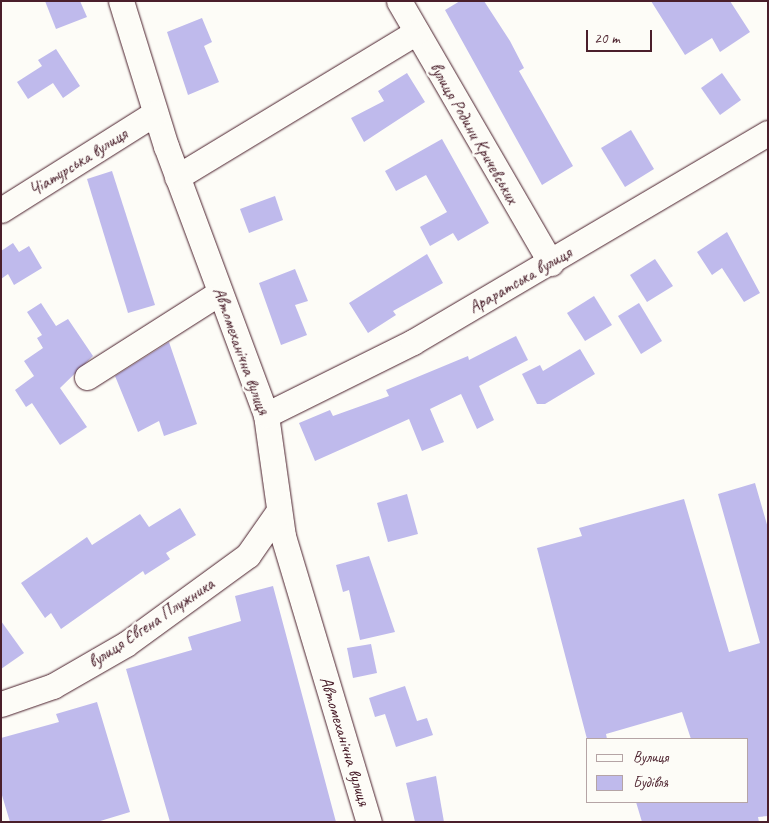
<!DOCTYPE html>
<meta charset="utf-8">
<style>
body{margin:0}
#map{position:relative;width:769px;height:823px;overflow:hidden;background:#fdfcf7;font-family:Caveat,sans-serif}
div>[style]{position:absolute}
.building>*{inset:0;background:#bfbaec}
.roads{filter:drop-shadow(0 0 1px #4a1f2b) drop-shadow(0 0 1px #4a1f2b)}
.minor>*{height:25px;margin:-12.5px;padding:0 12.5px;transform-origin:12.5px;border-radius:12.5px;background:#fdfcf7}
span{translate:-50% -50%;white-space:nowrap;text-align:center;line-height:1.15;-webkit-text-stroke:5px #fdfcf7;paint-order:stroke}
.street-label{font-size:18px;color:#4a1f2b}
.frame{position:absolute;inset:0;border:2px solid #4a1f2b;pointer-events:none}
.legend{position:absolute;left:586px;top:738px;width:162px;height:65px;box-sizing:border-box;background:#fdfcf7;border:1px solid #b5a4a5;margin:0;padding:6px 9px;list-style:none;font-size:15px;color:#4a1f2b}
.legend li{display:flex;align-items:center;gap:10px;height:25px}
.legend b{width:25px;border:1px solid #b5a4a5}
.scale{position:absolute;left:586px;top:30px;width:66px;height:22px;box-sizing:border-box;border:2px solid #4a1f2b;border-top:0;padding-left:6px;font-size:15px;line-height:18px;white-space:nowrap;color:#4a1f2b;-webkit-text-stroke:4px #fdfcf7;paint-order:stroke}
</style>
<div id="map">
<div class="building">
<div style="clip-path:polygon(45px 1px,80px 1px,87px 17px,56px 29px)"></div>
<div style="clip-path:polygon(460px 1px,484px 1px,510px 41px,524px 68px,519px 71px,573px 166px,542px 185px,445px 10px)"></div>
<div style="clip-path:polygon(651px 1px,730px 1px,750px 32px,720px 52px,712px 38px,685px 55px)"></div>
<div style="clip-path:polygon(202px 18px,212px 42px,204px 46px,219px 82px,188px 95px,167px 32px)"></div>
<div style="clip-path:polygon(56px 49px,80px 86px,63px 98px,53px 83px,28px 99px,17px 82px,42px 66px,38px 60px)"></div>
<div style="clip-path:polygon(407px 73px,425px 102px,364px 142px,351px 118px,384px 101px,378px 91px)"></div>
<div style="clip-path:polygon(722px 73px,741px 100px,720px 115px,701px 88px)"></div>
<div style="clip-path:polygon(631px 130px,654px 169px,625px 187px,601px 148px)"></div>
<div style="clip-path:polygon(442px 139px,489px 223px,458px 241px,453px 233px,430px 246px,420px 227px,447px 212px,426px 175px,396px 191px,385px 171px)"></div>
<div style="clip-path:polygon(112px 171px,155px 305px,128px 313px,87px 179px)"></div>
<div style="clip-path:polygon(275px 196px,283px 220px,249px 233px,240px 209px)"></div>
<div style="clip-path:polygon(727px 232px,760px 293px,744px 302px,722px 268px,712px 275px,697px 252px)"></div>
<div style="clip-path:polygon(13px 243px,19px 252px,29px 246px,42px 268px,14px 285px,8px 274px,1px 279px,1px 251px)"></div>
<div style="clip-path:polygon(427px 254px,443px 283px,393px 311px,396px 315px,368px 333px,349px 303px)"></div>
<div style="clip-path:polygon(655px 259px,673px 286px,647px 302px,630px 275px)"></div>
<div style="clip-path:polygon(295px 269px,308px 301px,295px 305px,307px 335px,281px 345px,259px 283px)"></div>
<div style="clip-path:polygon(594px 296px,612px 325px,585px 341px,567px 313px)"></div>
<div style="clip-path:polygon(41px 303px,56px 326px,68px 319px,93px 356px,60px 388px,87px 427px,60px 445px,32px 403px,26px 407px,15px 390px,34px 376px,24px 361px,43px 348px,37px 338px,42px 335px,27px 312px)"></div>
<div style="clip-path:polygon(639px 303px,662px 341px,641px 354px,618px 316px)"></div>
<div style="clip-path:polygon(516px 336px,528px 360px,479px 386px,494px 420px,477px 429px,461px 394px,430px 409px,444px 442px,422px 451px,409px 419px,315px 461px,299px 423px,330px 410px,333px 416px,389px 396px,386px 390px,468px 356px,469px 360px)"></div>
<div style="clip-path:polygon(169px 342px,197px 424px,164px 436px,159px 421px,138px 432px,115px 376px)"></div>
<div style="clip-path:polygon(580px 349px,595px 374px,545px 404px,537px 404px,522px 374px,540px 365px,543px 371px)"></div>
<div style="clip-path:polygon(755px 483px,768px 528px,768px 816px,758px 817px,759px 822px,642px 822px,636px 802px,748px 802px,748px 739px,691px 739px,682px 712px,606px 734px,607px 739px,587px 739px,537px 548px,582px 536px,579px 528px,684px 499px,729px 652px,760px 643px,718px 494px)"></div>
<div style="clip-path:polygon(407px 494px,418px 534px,388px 542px,377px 503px)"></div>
<div style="clip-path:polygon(180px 508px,196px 535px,166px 553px,170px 559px,145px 575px,143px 571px,61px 629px,51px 613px,45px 618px,21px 583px,87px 537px,92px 545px,140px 514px,149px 527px)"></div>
<div style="clip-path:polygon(369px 556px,395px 632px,360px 640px,349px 590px,343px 592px,336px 565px)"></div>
<div style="clip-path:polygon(273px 586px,336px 822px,170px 822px,126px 669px,192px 650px,188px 637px,241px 621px,235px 596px)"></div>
<div style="clip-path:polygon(1px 621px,24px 653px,1px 669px)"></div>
<div style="clip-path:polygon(371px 644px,377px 673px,353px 678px,347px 648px)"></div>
<div style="clip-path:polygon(405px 686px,417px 721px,427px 718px,433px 735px,396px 747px,385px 714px,375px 717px,369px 698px)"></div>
<div style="clip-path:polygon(97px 702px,130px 812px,97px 822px,10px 822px,1px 792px,1px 738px,59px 722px,56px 714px)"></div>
<div style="clip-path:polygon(436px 776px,444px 822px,415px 822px,406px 783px)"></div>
</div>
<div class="roads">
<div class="minor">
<div style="left:121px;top:1px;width:152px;rotate:72.8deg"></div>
<div style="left:166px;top:146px;width:287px;rotate:69.6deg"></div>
<div style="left:266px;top:415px;width:122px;rotate:82deg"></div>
<div style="left:283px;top:536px;width:299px;rotate:73.3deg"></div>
<div style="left:399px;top:1px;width:303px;rotate:59.9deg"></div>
<div style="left:177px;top:177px;width:280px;rotate:-31.2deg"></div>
<div style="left:1px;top:210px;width:182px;rotate:-32.2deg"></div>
<div style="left:87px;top:377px;width:156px;rotate:-32.5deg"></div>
<div style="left:266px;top:415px;width:164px;rotate:-26.4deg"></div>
<div style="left:413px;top:342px;width:412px;rotate:-30.5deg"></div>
<div style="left:1px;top:704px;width:55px;rotate:-19.1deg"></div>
<div style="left:53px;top:686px;width:84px;rotate:-29.9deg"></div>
<div style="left:126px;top:644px;width:151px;rotate:-36.1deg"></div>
<div style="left:248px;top:555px;width:52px;rotate:-55.1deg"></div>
</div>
</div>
<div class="street-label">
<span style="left:474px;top:133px;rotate:60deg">вулиця Родини Кричевських</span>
<span style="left:78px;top:162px;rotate:-32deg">Чіатурська вулиця</span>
<span style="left:520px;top:280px;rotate:-30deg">Араратська вулиця</span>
<span style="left:241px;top:351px;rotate:70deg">Автомеханічна вулиця</span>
<span style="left:151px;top:623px;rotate:-34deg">вулиця Євгена Плужника</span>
<span style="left:345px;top:741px;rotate:73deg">Автомеханічна вулиця</span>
</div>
<div class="frame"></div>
<ul class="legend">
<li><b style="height:6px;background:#fdfcf7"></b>Вулиця</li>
<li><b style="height:14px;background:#bfbaec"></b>Будівля</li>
</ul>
<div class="scale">20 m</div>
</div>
